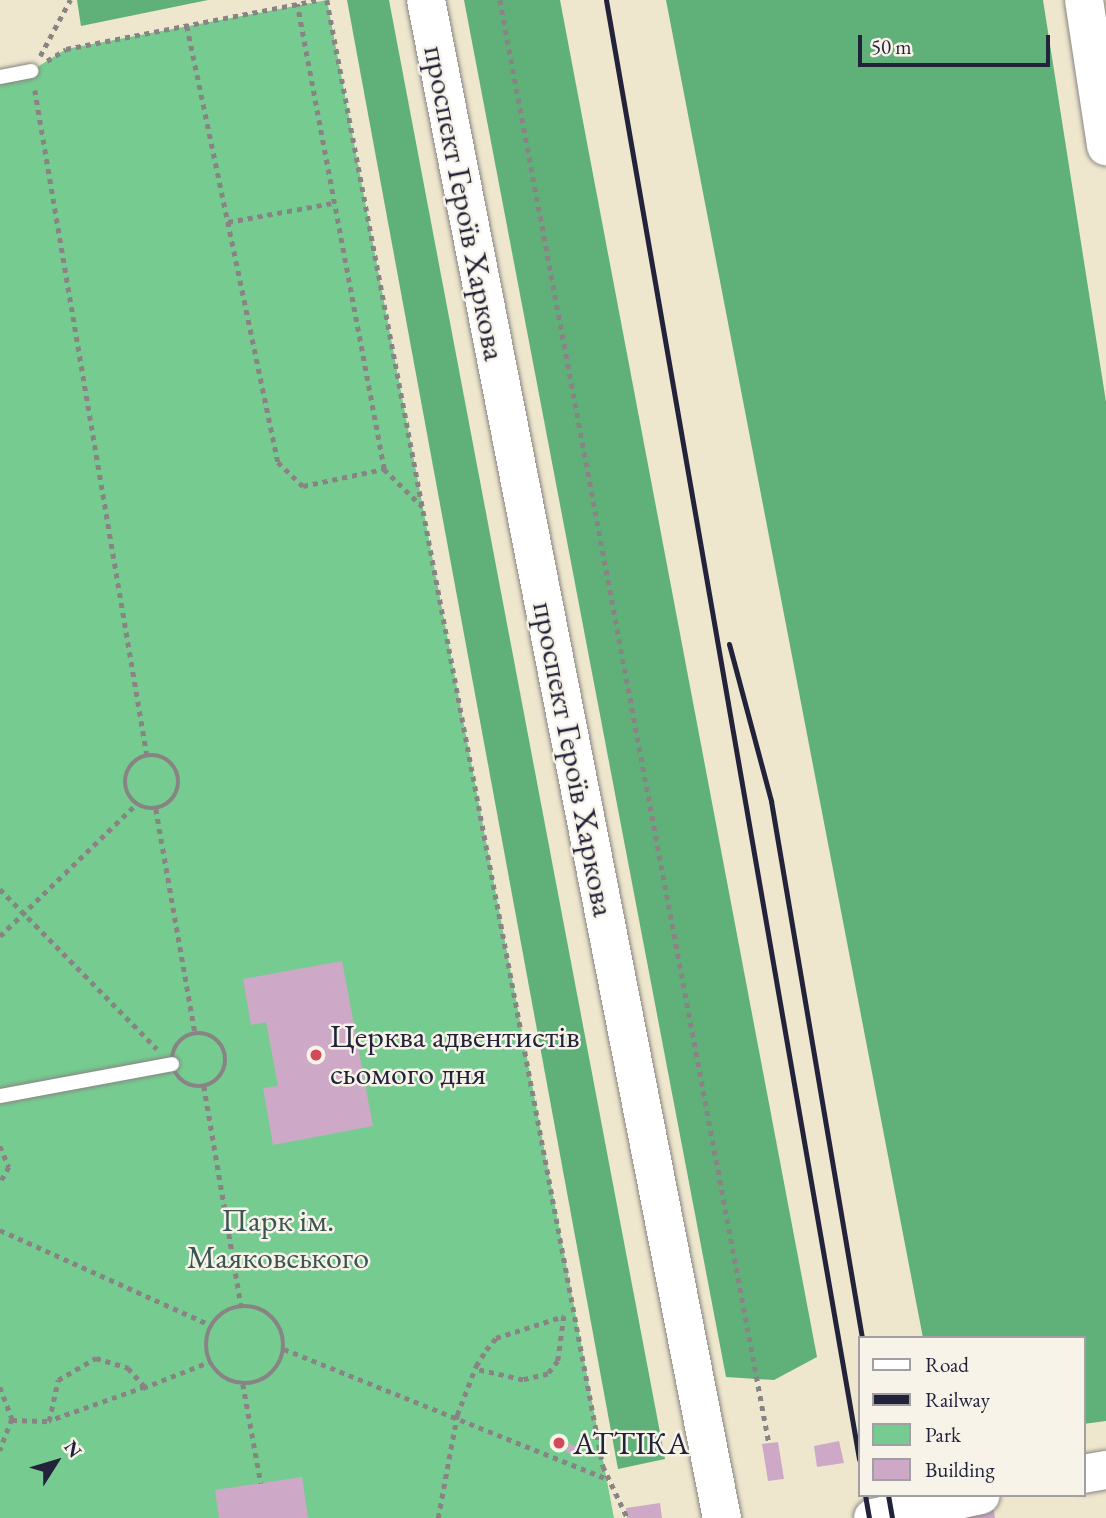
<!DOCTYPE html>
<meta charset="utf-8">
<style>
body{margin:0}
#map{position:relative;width:1106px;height:1518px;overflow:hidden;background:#eee7cd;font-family:"EB Garamond",serif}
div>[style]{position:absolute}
.green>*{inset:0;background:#76cc90}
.forest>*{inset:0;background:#60b07a}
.building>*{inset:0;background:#cea8c7}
.path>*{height:4.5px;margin-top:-2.25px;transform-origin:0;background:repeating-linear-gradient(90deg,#888484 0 5px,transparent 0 10px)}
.path>.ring{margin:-2.25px;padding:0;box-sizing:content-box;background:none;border:4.5px solid #888484;border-radius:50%}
.roads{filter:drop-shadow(0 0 2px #888484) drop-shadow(0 0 2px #888484)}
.service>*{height:14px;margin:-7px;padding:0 7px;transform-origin:7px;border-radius:7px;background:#fff}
.secondary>*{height:38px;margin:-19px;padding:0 19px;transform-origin:19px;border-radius:19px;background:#fff}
.primary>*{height:38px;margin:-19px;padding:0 19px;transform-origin:19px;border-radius:19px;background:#fff}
.rail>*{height:5px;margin:-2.5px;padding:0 2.5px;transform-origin:2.5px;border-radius:2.5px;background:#22223b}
.dots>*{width:19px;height:19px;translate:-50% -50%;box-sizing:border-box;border:4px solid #f7f3e8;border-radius:50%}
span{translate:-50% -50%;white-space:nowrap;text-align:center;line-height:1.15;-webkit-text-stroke:5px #f7f3e8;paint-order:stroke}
.street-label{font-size:32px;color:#22223b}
.poi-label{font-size:32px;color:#22223b}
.left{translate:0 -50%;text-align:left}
.park-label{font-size:32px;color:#3b5554}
.legend{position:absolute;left:858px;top:1336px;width:228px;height:161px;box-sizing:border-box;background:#f7f3e8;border:2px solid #a29fa3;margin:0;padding:9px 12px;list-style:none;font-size:21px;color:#22223b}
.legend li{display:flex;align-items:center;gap:14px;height:35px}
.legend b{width:35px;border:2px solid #a29fa3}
.north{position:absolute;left:21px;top:1427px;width:70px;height:70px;-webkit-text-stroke:5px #f7f3e8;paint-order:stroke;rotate:53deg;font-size:19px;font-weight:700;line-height:28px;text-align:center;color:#22223b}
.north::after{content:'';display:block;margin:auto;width:24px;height:32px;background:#22223b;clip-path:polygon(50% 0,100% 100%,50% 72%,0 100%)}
.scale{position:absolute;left:858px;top:35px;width:192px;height:32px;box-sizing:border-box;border:4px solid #22223b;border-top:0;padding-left:9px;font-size:21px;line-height:24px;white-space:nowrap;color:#22223b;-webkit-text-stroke:5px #f7f3e8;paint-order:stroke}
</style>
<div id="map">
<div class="green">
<div style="clip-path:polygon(327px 0,614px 1518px,0 1518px,0 77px,31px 71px,66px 49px)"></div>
</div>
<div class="forest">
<div style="clip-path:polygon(77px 0,208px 0,81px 26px)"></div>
<div style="clip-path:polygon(347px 0,389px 0,665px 1459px,618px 1469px)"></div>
<div style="clip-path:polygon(464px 0,560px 0,817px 1357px,774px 1380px,726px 1377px)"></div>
<div style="clip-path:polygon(666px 0,1043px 0,1106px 402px,1106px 1421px,1083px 1424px,1083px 1338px,923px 1338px)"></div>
</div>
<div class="building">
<div style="clip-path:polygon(342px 961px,373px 1126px,273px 1145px,263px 1088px,278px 1086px,266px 1022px,251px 1025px,243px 979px)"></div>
<div style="clip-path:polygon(555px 1438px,564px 1442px,562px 1448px,555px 1448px)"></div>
<div style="clip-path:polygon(839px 1441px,844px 1463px,817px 1467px,814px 1446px)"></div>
<div style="clip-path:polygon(778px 1442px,784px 1479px,768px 1481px,762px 1444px)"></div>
<div style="clip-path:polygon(569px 1444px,580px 1448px,577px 1456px,566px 1452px)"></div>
<div style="clip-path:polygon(302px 1477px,308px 1518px,219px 1518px,215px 1490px)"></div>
<div style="clip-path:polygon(660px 1503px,662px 1518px,627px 1518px,626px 1508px)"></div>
<div style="clip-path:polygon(993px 1504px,995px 1518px,953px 1518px)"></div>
</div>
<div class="path">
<div style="left:327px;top:0;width:1492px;rotate:79.34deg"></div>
<div style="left:603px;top:1466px;width:56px;rotate:64.8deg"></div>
<div style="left:500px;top:0;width:1468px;rotate:79.44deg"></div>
<div style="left:187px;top:26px;width:445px;rotate:78.2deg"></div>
<div style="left:278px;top:462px;width:35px;rotate:44deg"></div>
<div style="left:303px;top:486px;width:83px;rotate:-11.9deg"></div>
<div style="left:384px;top:469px;width:473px;rotate:-100.6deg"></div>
<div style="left:40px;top:56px;width:64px;rotate:-61.8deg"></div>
<div style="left:47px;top:61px;width:22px;rotate:-32deg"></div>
<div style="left:66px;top:49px;width:258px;rotate:-11deg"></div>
<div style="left:35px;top:90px;width:674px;rotate:80.44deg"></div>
<div style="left:228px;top:222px;width:107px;rotate:-10.3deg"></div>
<div style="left:384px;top:469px;width:54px;rotate:44.3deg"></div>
<div class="ring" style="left:125px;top:755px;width:49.5px;height:49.5px"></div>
<div style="left:156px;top:809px;width:227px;rotate:80.1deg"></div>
<div style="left:0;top:889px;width:224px;rotate:45.5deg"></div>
<div style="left:0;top:936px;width:190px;rotate:-44.1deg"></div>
<div class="ring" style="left:172px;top:1033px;width:49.5px;height:49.5px"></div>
<div style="left:204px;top:1086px;width:222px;rotate:80.4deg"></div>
<div style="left:0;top:1146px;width:23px;rotate:67deg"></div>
<div style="left:9px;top:1167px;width:18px;rotate:119deg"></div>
<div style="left:0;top:1230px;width:230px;rotate:24.3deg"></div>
<div class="ring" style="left:206px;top:1306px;width:73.5px;height:73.5px"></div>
<div style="left:284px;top:1349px;width:349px;rotate:21.9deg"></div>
<div style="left:96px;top:1358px;width:34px;rotate:17deg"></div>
<div style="left:128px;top:1368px;width:25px;rotate:48deg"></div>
<div style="left:145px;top:1387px;width:102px;rotate:160.5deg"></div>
<div style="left:49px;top:1421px;width:42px;rotate:-77.6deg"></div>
<div style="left:58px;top:1380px;width:44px;rotate:-30.1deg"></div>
<div style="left:243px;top:1384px;width:101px;rotate:79.7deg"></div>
<div style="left:0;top:1387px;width:34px;rotate:69deg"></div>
<div style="left:12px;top:1419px;width:34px;rotate:111deg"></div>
<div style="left:143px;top:1388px;width:71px;rotate:-21.5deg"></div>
<div style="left:12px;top:1420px;width:37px;rotate:2deg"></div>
<div style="left:438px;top:1518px;width:105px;rotate:-79.5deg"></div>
<div style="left:457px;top:1415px;width:53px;rotate:-68.8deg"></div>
<div style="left:476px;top:1366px;width:19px;rotate:-58deg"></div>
<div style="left:486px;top:1350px;width:16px;rotate:-50deg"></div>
<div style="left:496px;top:1338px;width:71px;rotate:-17.9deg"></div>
<div style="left:564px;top:1316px;width:45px;rotate:97.6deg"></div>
<div style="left:558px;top:1361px;width:16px;rotate:128deg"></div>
<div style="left:548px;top:1374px;width:26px;rotate:167deg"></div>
<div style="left:523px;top:1380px;width:49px;rotate:-167.1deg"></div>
</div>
<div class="roads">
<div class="service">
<div style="left:0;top:77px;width:32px;rotate:-11deg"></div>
<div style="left:0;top:1096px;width:175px;rotate:-10.5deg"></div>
</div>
<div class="secondary">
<div style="left:1084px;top:0;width:148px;rotate:81.4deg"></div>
<div style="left:1083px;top:1474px;width:23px;rotate:-10deg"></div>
<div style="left:873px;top:1518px;width:110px;rotate:-12deg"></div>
</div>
<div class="primary">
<div style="left:426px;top:0;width:1547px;rotate:78.97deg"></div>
</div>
</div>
<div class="rail">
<div style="left:606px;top:0;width:1481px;rotate:80.16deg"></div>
<div style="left:729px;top:644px;width:163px;rotate:75deg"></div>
<div style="left:771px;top:801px;width:545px;rotate:80.38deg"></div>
<div style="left:865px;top:1495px;width:23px;rotate:80deg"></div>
<div style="left:888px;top:1495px;width:23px;rotate:80deg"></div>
</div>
<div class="dots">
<div style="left:316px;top:1055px;background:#d1495b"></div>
<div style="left:559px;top:1443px;background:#d1495b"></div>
</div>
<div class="street-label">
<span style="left:465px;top:203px;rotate:79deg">проспект Героїв Харкова</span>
<span style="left:574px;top:759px;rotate:79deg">проспект Героїв Харкова</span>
</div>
<div class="poi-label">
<span class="left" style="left:330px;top:1055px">Церква адвентистів<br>сьомого дня</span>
<span class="left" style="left:573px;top:1443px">АТТІКА</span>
</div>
<div class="park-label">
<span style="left:278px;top:1239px">Парк ім.<br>Маяковського</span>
</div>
<ul class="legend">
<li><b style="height:9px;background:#fff"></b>Road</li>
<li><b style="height:9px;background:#22223b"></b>Railway</li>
<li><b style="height:19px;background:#76cc90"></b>Park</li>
<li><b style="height:19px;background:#cea8c7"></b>Building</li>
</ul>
<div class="north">N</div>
<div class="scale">50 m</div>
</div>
